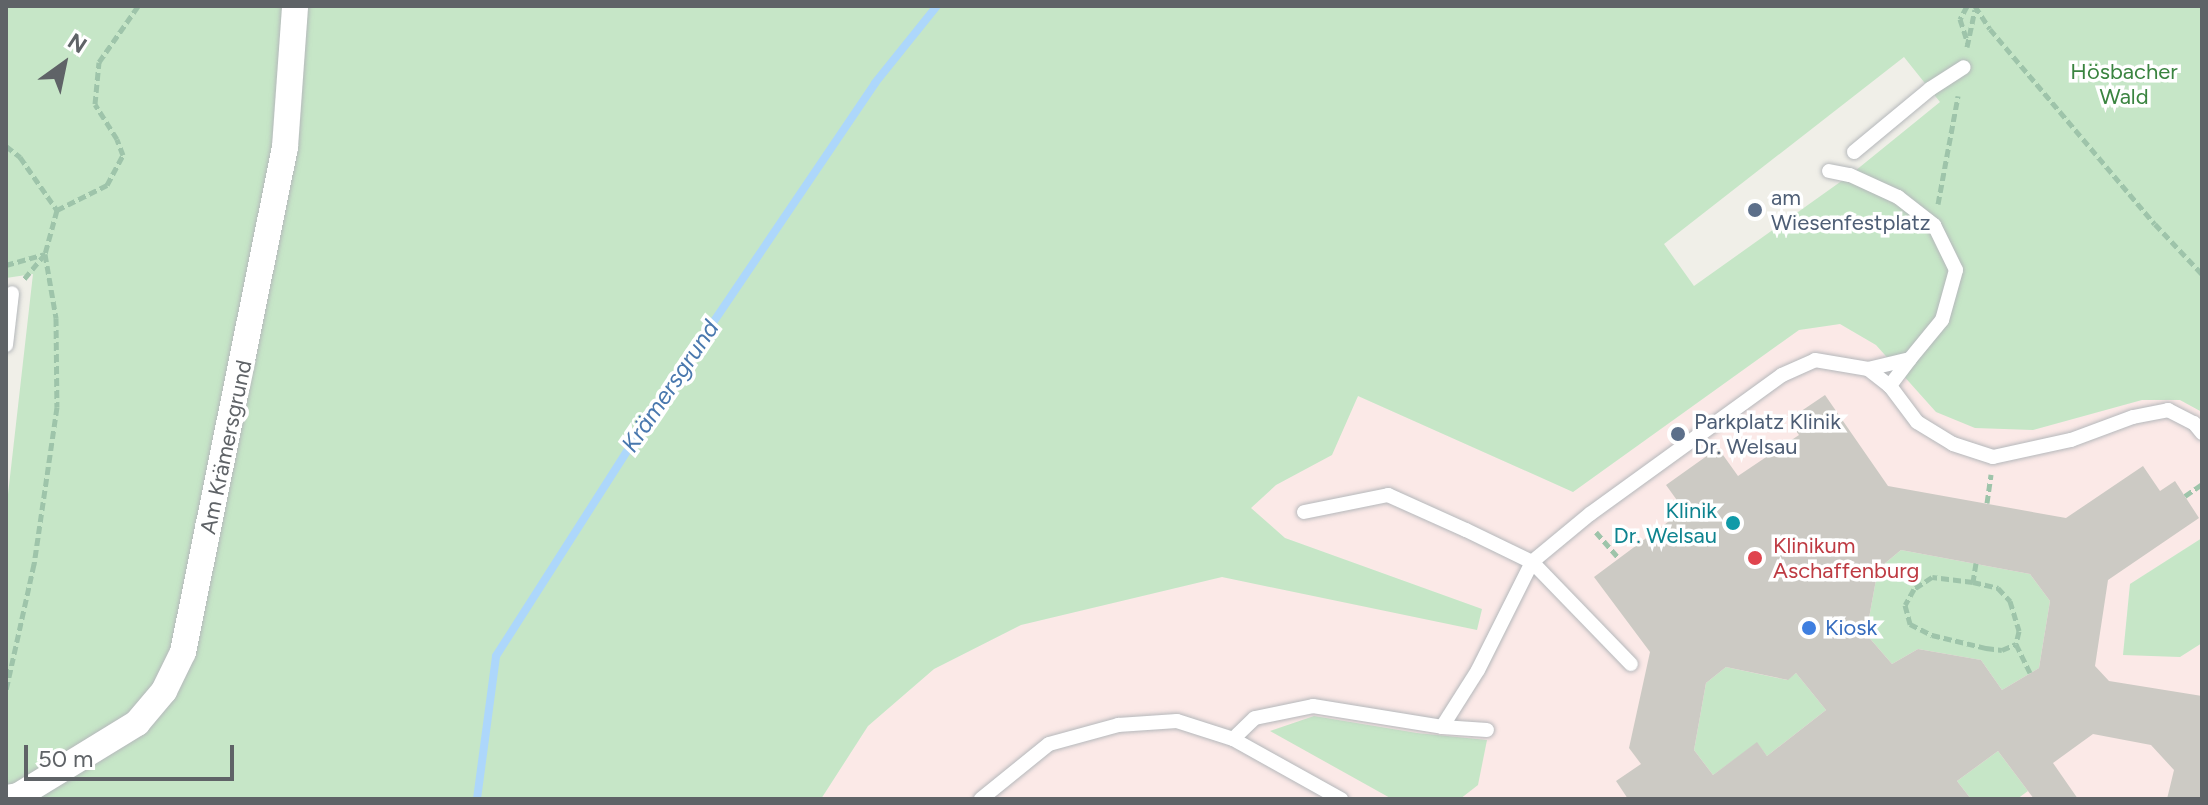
<!DOCTYPE html>
<meta charset="utf-8">
<style>
body{margin:0}
#map{position:relative;width:2208px;height:805px;overflow:hidden;background:#f0efe8;font-family:Figtree,sans-serif}
div>[style]{position:absolute}
.medical>*{inset:0;background:#fbe9e7}
.green>*{inset:0;background:#c6e6c7}
.stream>*{height:8px;margin:-4px;padding:0 4px;transform-origin:4px;border-radius:4px;background:#add7fb}
.building>*{inset:0;background:#cccac4}
.path>*{height:5px;margin-top:-2.5px;transform-origin:0;background:repeating-linear-gradient(90deg,#9ec4aa 0 8px,transparent 0 12px)}
.roads{filter:drop-shadow(0 0 2px #b5b8bb) drop-shadow(0 0 2px #b5b8bb)}
.service>*{height:14px;margin:-7px;padding:0 7px;transform-origin:7px;border-radius:7px;background:#fff}
.minor>*{height:26px;margin:-13px;padding:0 13px;transform-origin:13px;border-radius:13px;background:#fff}
.dots>*{width:22px;height:22px;translate:-50% -50%;box-sizing:border-box;border:4px solid #fff;border-radius:50%}
span{translate:-50% -50%;white-space:nowrap;text-align:center;line-height:1.15;-webkit-text-stroke:7px #fff;paint-order:stroke}
.park-label{font-size:22px;color:#3a8440}
.service-label{font-size:22px;color:#4e5e75}
.left{translate:0 -50%;text-align:left}
.street-label{font-size:22px;color:#5f6367}
.culture-label{font-size:22px;color:#0d838f}
.right{translate:-100% -50%;text-align:right}
.health-label{font-size:22px;color:#be3a42}
.shop-label{font-size:22px;color:#366cbe}
.water-label{font-size:24px;color:#4978ae;font-style:italic}
.frame{position:absolute;inset:0;border:8px solid #5f6367;pointer-events:none}
.north{position:absolute;left:24px;top:24px;width:80px;height:80px;-webkit-text-stroke:6px #fff;paint-order:stroke;rotate:33deg;font-size:22px;font-weight:700;line-height:32px;text-align:center;color:#5f6367}
.north::after{content:'';display:block;margin:auto;width:28px;height:36px;background:#5f6367;clip-path:polygon(50% 0,100% 100%,50% 72%,0 100%)}
.scale{position:absolute;left:24px;top:745px;width:210px;height:36px;box-sizing:border-box;border:4px solid #5f6367;border-top:0;padding-left:10px;font-size:24px;line-height:28px;white-space:nowrap;color:#5f6367;-webkit-text-stroke:6px #fff;paint-order:stroke}
</style>
<div id="map">
<div class="medical">
<div style="clip-path:polygon(1840px 324px,1876px 345px,1936px 412px,2033px 430px,2142px 400px,2180px 400px,2202px 412px,2202px 538px,2130px 584px,2123px 654px,2180px 657px,2202px 643px,2202px 799px,821px 799px,868px 726px,934px 669px,1021px 625px,1222px 577px,1477px 629px,1482px 609px,1285px 538px,1251px 508px,1276px 485px,1331px 455px,1358px 396px,1573px 492px,1799px 330px)"></div>
</div>
<div class="green">
<div style="clip-path:polygon(evenodd,6px 6px,2202px 6px,2202px 412px,2180px 400px,2142px 400px,2033px 430px,1975px 428px,1936px 412px,1876px 345px,1840px 324px,1799px 330px,1573px 492px,1358px 396px,1332px 455px,1276px 485px,1251px 508px,1285px 538px,1482px 609px,1477px 630px,1222px 577px,1021px 625px,934px 669px,868px 726px,821px 799px,6px 799px,6px 512px,33px 274px,6px 278px,6px 6px,1904px 57px,1940px 102px,1850px 175px,1694px 286px,1664px 244px,1904px 57px)"></div>
<div style="clip-path:polygon(2202px 538px,2202px 643px,2180px 657px,2123px 655px,2130px 584px)"></div>
<div style="clip-path:polygon(1901px 550px,2030px 574px,2050px 601px,2039px 668px,2002px 690px,1981px 660px,1918px 649px,1892px 664px,1866px 634px,1878px 569px)"></div>
<div style="clip-path:polygon(1726px 667px,1787px 680px,1796px 673px,1826px 710px,1767px 756px,1757px 743px,1713px 775px,1694px 750px,1706px 683px)"></div>
<div style="clip-path:polygon(1314px 716px,1417px 733px,1487px 740px,1478px 785px,1460px 799px,1392px 799px,1270px 731px)"></div>
<div style="clip-path:polygon(1998px 751px,2028px 791px,2017px 799px,1971px 799px,1957px 781px)"></div>
</div>
<div class="stream">
<div style="left:477px;top:799px;width:144px;rotate:-82.4deg"></div>
<div style="left:496px;top:656px;width:273px;rotate:-57.4deg"></div>
<div style="left:643px;top:426px;width:414px;rotate:-55.9deg"></div>
<div style="left:875px;top:83px;width:99px;rotate:-51.2deg"></div>
</div>
<div class="building">
<div style="clip-path:polygon(evenodd,1825px 395px,1888px 486px,2066px 518px,2143px 466px,2160px 491px,2175px 481px,2199px 518px,2108px 580px,2095px 666px,2109px 681px,2202px 696px,2202px 799px,2167px 799px,2174px 770px,2151px 745px,2093px 734px,2053px 763px,2078px 799px,2034px 799px,1998px 751px,1957px 781px,1971px 799px,1628px 799px,1616px 781px,1641px 764px,1629px 748px,1650px 652px,1594px 577px,1684px 510px,1666px 485px,1718px 448px,1738px 476px,1799px 435px,1788px 420px,1825px 395px,1901px 550px,2030px 574px,2050px 601px,2039px 668px,2002px 690px,1981px 660px,1918px 649px,1892px 664px,1866px 634px,1878px 569px,1901px 550px,1825px 395px,1726px 667px,1788px 680px,1796px 673px,1826px 710px,1767px 756px,1757px 742px,1713px 775px,1694px 750px,1706px 683px,1726px 667px)"></div>
</div>
<div class="path">
<div style="left:1967px;top:6px;width:15px;rotate:118deg"></div>
<div style="left:1960px;top:19px;width:25px;rotate:72deg"></div>
<div style="left:1975px;top:6px;width:27px;rotate:57deg"></div>
<div style="left:1990px;top:29px;width:255px;rotate:49.8deg"></div>
<div style="left:2155px;top:224px;width:69px;rotate:46.8deg"></div>
<div style="left:1967px;top:47px;width:38px;rotate:-78deg"></div>
<div style="left:6px;top:146px;width:18px;rotate:38deg"></div>
<div style="left:20px;top:157px;width:65px;rotate:55.1deg"></div>
<div style="left:57px;top:210px;width:46px;rotate:105.3deg"></div>
<div style="left:45px;top:254px;width:34px;rotate:130deg"></div>
<div style="left:1938px;top:204px;width:110px;rotate:-79.5deg"></div>
<div style="left:57px;top:210px;width:56px;rotate:-26.6deg"></div>
<div style="left:107px;top:185px;width:34px;rotate:-62deg"></div>
<div style="left:123px;top:155px;width:17px;rotate:-111deg"></div>
<div style="left:117px;top:139px;width:41px;rotate:-122.2deg"></div>
<div style="left:95px;top:104px;width:42px;rotate:-84.6deg"></div>
<div style="left:99px;top:62px;width:68px;rotate:-55.1deg"></div>
<div style="left:6px;top:265px;width:41px;rotate:-15.8deg"></div>
<div style="left:45px;top:254px;width:65px;rotate:80.2deg"></div>
<div style="left:56px;top:318px;width:89px;rotate:89.4deg"></div>
<div style="left:57px;top:407px;width:159px;rotate:98.3deg"></div>
<div style="left:34px;top:564px;width:129px;rotate:102.5deg"></div>
<div style="left:2185px;top:496px;width:21px;rotate:-35deg"></div>
<div style="left:1987px;top:503px;width:29px;rotate:-82deg"></div>
<div style="left:1596px;top:532px;width:35px;rotate:49deg"></div>
<div style="left:1976px;top:563px;width:19px;rotate:99deg"></div>
<div style="left:1973px;top:582px;width:26px;rotate:13deg"></div>
<div style="left:1998px;top:588px;width:18px;rotate:47deg"></div>
<div style="left:2010px;top:601px;width:31px;rotate:73deg"></div>
<div style="left:2019px;top:631px;width:13px;rotate:103deg"></div>
<div style="left:2016px;top:644px;width:32px;rotate:64deg"></div>
<div style="left:1973px;top:582px;width:41px;rotate:-173deg"></div>
<div style="left:1932px;top:577px;width:22px;rotate:146deg"></div>
<div style="left:1914px;top:589px;width:18px;rotate:119deg"></div>
<div style="left:1905px;top:605px;width:20px;rotate:75deg"></div>
<div style="left:1910px;top:624px;width:25px;rotate:27deg"></div>
<div style="left:1932px;top:635px;width:56px;rotate:13.5deg"></div>
<div style="left:1986px;top:648px;width:16px;rotate:7deg"></div>
<div style="left:2002px;top:650px;width:15px;rotate:-23deg"></div>
</div>
<div class="roads">
<div class="service">
<div style="left:1854px;top:152px;width:99px;rotate:-39.7deg"></div>
<div style="left:1930px;top:89px;width:40px;rotate:-32.9deg"></div>
<div style="left:1829px;top:171px;width:21px;rotate:11deg"></div>
<div style="left:1850px;top:175px;width:53px;rotate:24.6deg"></div>
<div style="left:1898px;top:197px;width:46px;rotate:37.9deg"></div>
<div style="left:1934px;top:225px;width:50px;rotate:63.9deg"></div>
<div style="left:1956px;top:270px;width:52px;rotate:105.6deg"></div>
<div style="left:1942px;top:320px;width:50px;rotate:129.4deg"></div>
<div style="left:6px;top:345px;width:52px;rotate:-83.4deg"></div>
<div style="left:1868px;top:369px;width:43px;rotate:-13.4deg"></div>
<div style="left:1910px;top:359px;width:34px;rotate:127deg"></div>
<div style="left:1304px;top:512px;width:86px;rotate:-11.4deg"></div>
<div style="left:1388px;top:495px;width:85px;rotate:24.2deg"></div>
<div style="left:1466px;top:530px;width:73px;rotate:25.9deg"></div>
<div style="left:1532px;top:562px;width:142px;rotate:45.9deg"></div>
<div style="left:1442px;top:727px;width:67px;rotate:-57.7deg"></div>
<div style="left:1478px;top:670px;width:121px;rotate:-63.4deg"></div>
<div style="left:1532px;top:562px;width:75px;rotate:-39.6deg"></div>
<div style="left:1590px;top:514px;width:237px;rotate:-35.9deg"></div>
<div style="left:1782px;top:375px;width:36px;rotate:-24deg"></div>
<div style="left:1815px;top:360px;width:54px;rotate:9.6deg"></div>
<div style="left:1868px;top:369px;width:28px;rotate:38deg"></div>
<div style="left:1890px;top:386px;width:45px;rotate:53.1deg"></div>
<div style="left:1917px;top:422px;width:42px;rotate:31.4deg"></div>
<div style="left:1953px;top:444px;width:42px;rotate:18deg"></div>
<div style="left:1993px;top:457px;width:80px;rotate:-12.3deg"></div>
<div style="left:2071px;top:440px;width:66px;rotate:-20.4deg"></div>
<div style="left:2133px;top:417px;width:36px;rotate:-11deg"></div>
<div style="left:2168px;top:410px;width:29px;rotate:27deg"></div>
<div style="left:2194px;top:423px;width:13px;rotate:51deg"></div>
<div style="left:1233px;top:739px;width:30px;rotate:-44deg"></div>
<div style="left:1255px;top:718px;width:59px;rotate:-11.7deg"></div>
<div style="left:1313px;top:706px;width:131px;rotate:9.2deg"></div>
<div style="left:1442px;top:727px;width:45px;rotate:3.8deg"></div>
<div style="left:981px;top:799px;width:87px;rotate:-39deg"></div>
<div style="left:1049px;top:744px;width:72px;rotate:-15.4deg"></div>
<div style="left:1118px;top:725px;width:59px;rotate:-3.9deg"></div>
<div style="left:1177px;top:721px;width:59px;rotate:17.8deg"></div>
<div style="left:1233px;top:739px;width:124px;rotate:29.1deg"></div>
</div>
<div class="minor">
<div style="left:6px;top:798px;width:12px;rotate:-9deg"></div>
<div style="left:18px;top:796px;width:140px;rotate:-31.5deg"></div>
<div style="left:137px;top:723px;width:42px;rotate:-49.8deg"></div>
<div style="left:164px;top:691px;width:43px;rotate:-64deg"></div>
<div style="left:183px;top:652px;width:515px;rotate:-78.58deg"></div>
<div style="left:285px;top:147px;width:141px;rotate:-85.9deg"></div>
</div>
</div>
<div class="dots">
<div style="left:1755px;top:210px;background:#5c6f8a"></div>
<div style="left:1678px;top:434px;background:#5c6f8a"></div>
<div style="left:1733px;top:523px;background:#0f9aa8"></div>
<div style="left:1755px;top:558px;background:#e0444e"></div>
<div style="left:1809px;top:628px;background:#3f7fe0"></div>
</div>
<div class="park-label">
<span style="left:2124px;top:84px">Hösbacher<br>Wald</span>
</div>
<div class="service-label">
<span class="left" style="left:1771px;top:210px">am<br>Wiesenfestplatz</span>
<span class="left" style="left:1694px;top:434px">Parkplatz Klinik<br>Dr. Welsau</span>
</div>
<div class="street-label">
<span style="left:226px;top:447px;rotate:-78deg">Am Krämersgrund</span>
</div>
<div class="culture-label">
<span class="right" style="left:1717px;top:523px">Klinik<br>Dr. Welsau</span>
</div>
<div class="health-label">
<span class="left" style="left:1773px;top:558px">Klinikum<br>Aschaffenburg</span>
</div>
<div class="shop-label">
<span class="left" style="left:1825px;top:628px">Kiosk</span>
</div>
<div class="water-label">
<span style="left:670px;top:386px;rotate:-56deg">Krämersgrund</span>
</div>
<div class="frame"></div>
<div class="north">N</div>
<div class="scale">50 m</div>
</div>
